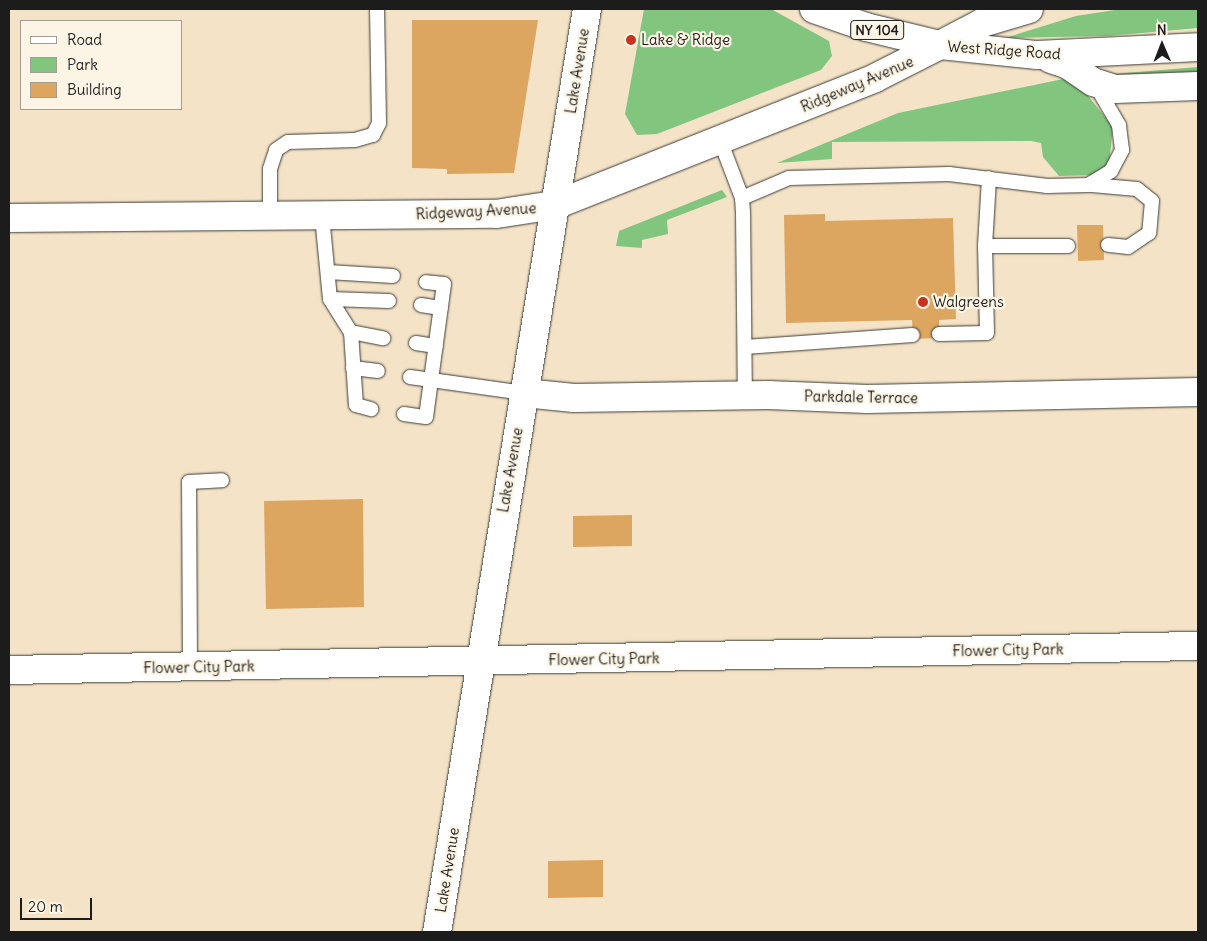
<!DOCTYPE html>
<style>
body{margin:0}
#map{position:relative;width:1207px;height:941px;overflow:hidden;background:#f4e3c7;font-family:Delius,sans-serif}
div>[style]{position:absolute}
.green>*{inset:0;background:#82c57f}
.building>*{inset:0;background:#dca660}
.roads{filter:drop-shadow(0 0 1px #3c3a36) drop-shadow(0 0 1px #3c3a36)}
.service>*{height:14px;margin:-7px;padding:0 7px;transform-origin:7px;border-radius:7px;background:#fff}
.minor>*{height:28px;margin:-14px;padding:0 14px;transform-origin:14px;border-radius:14px;background:#fff}
.tertiary>*{height:28px;margin:-14px;padding:0 14px;transform-origin:14px;border-radius:14px;background:#fff}
.primary>*{height:28px;margin:-14px;padding:0 14px;transform-origin:14px;border-radius:14px;background:#fff}
.trunk>*{height:28px;margin:-14px;padding:0 14px;transform-origin:14px;border-radius:14px;background:#fff}
.motorway>*{height:28px;margin:-14px;padding:0 14px;transform-origin:14px;border-radius:14px;background:#fff}
.dots>*{width:14px;height:14px;translate:-50% -50%;box-sizing:border-box;border:2px solid #fcf5e5;border-radius:50%}
span{translate:-50% -50%;white-space:nowrap;text-align:center;line-height:1.15;-webkit-text-stroke:4.5px #fcf5e5;paint-order:stroke}
.shield-label span{padding:1px 4px;background:#fcf5e5;border:1px solid;border-radius:4px;-webkit-text-stroke-width:0}
.shield-label{font-size:14px;color:#1c1c1c;font-weight:700}
.poi-label{font-size:15px;color:#1c1c1c}
.left{translate:0 -50%;text-align:left}
.street-label{font-size:15px;color:#1c1c1c}
.frame{position:absolute;inset:0;border:10px solid #1c1c1c;pointer-events:none}
.legend{position:absolute;left:20px;top:20px;width:162px;height:90px;box-sizing:border-box;background:#fcf5e5;border:1px solid #a29e95;margin:0;padding:6px 9px;list-style:none;font-size:15px;color:#1c1c1c}
.legend li{display:flex;align-items:center;gap:10px;height:25px}
.legend b{width:25px;border:1px solid #a29e95}
.north{position:absolute;left:1137px;top:20px;width:50px;height:50px;-webkit-text-stroke:4px #fcf5e5;paint-order:stroke;rotate:359deg;font-size:14px;font-weight:700;line-height:20px;text-align:center;color:#1c1c1c}
.north::after{content:'';display:block;margin:auto;width:18px;height:22px;background:#1c1c1c;clip-path:polygon(50% 0,100% 100%,50% 72%,0 100%)}
.scale{position:absolute;left:20px;top:898px;width:72px;height:22px;box-sizing:border-box;border:2px solid #1c1c1c;border-top:0;padding-left:6px;font-size:15px;line-height:18px;white-space:nowrap;color:#1c1c1c;-webkit-text-stroke:4px #fcf5e5;paint-order:stroke}
</style>
<div id="map">
<div class="green">
<div style="clip-path:polygon(644px 9px,771px 9px,829px 41px,832px 56px,821px 70px,657px 134px,637px 135px,625px 114px)"></div>
<div style="clip-path:polygon(1121px 9px,1198px 9px,1198px 28px,1107px 36px,1005px 38px,1076px 16px)"></div>
<div style="clip-path:polygon(1198px 67px,1198px 76px,1112px 78px,1113px 74px)"></div>
<div style="clip-path:polygon(1073px 77px,1113px 127px,1109px 165px,1096px 175px,1059px 176px,1043px 157px,1041px 143px,1031px 141px,832px 142px,832px 159px,777px 163px,898px 113px)"></div>
<div style="clip-path:polygon(722px 190px,727px 197px,667px 220px,668px 234px,642px 240px,642px 248px,616px 246px,619px 231px)"></div>
</div>
<div class="building">
<div style="clip-path:polygon(412px 20px,538px 20px,514px 173px,447px 174px,447px 169px,412px 168px)"></div>
<div style="clip-path:polygon(825px 214px,825px 221px,953px 218px,956px 319px,939px 320px,939px 338px,913px 339px,912px 320px,786px 323px,784px 215px)"></div>
<div style="clip-path:polygon(1077px 225px,1103px 225px,1104px 260px,1078px 261px)"></div>
<div style="clip-path:polygon(363px 499px,364px 607px,266px 609px,264px 501px)"></div>
<div style="clip-path:polygon(632px 515px,632px 546px,573px 547px,573px 516px)"></div>
<div style="clip-path:polygon(603px 860px,603px 897px,548px 898px,548px 861px)"></div>
</div>
<div class="roads">
<div class="service">
<div style="left:720px;top:140px;width:62px;rotate:69.2deg"></div>
<div style="left:742px;top:198px;width:14px;rotate:86deg"></div>
<div style="left:743px;top:212px;width:183px;rotate:89.4deg"></div>
<div style="left:1092px;top:185px;width:45px;rotate:5.1deg"></div>
<div style="left:1137px;top:189px;width:19px;rotate:39deg"></div>
<div style="left:1152px;top:201px;width:32px;rotate:95deg"></div>
<div style="left:1149px;top:233px;width:25px;rotate:146deg"></div>
<div style="left:1128px;top:247px;width:20px;rotate:-174deg"></div>
<div style="left:742px;top:198px;width:51px;rotate:-23.1deg"></div>
<div style="left:789px;top:178px;width:160px;rotate:-1.4deg"></div>
<div style="left:949px;top:174px;width:99px;rotate:7deg"></div>
<div style="left:1047px;top:186px;width:41px;rotate:-1.4deg"></div>
<div style="left:1088px;top:185px;width:27px;rotate:-31deg"></div>
<div style="left:1111px;top:171px;width:24px;rotate:-62deg"></div>
<div style="left:1122px;top:150px;width:25px;rotate:-97deg"></div>
<div style="left:1119px;top:125px;width:45px;rotate:-120.5deg"></div>
<div style="left:270px;top:215px;width:46px;rotate:-90deg"></div>
<div style="left:270px;top:169px;width:20px;rotate:-72deg"></div>
<div style="left:276px;top:150px;width:14px;rotate:-34deg"></div>
<div style="left:288px;top:142px;width:67px;rotate:-1.7deg"></div>
<div style="left:355px;top:140px;width:19px;rotate:-16deg"></div>
<div style="left:373px;top:135px;width:13px;rotate:-63deg"></div>
<div style="left:379px;top:123px;width:114px;rotate:-91deg"></div>
<div style="left:322px;top:216px;width:83px;rotate:84.5deg"></div>
<div style="left:330px;top:299px;width:39px;rotate:58deg"></div>
<div style="left:351px;top:332px;width:73px;rotate:86.1deg"></div>
<div style="left:356px;top:405px;width:16px;rotate:15deg"></div>
<div style="left:985px;top:246px;width:83px"></div>
<div style="left:328px;top:272px;width:65px;rotate:3.5deg"></div>
<div style="left:330px;top:299px;width:59px;rotate:1.9deg"></div>
<div style="left:421px;top:305px;width:20px;rotate:9deg"></div>
<div style="left:351px;top:332px;width:33px;rotate:11deg"></div>
<div style="left:939px;top:334px;width:48px;rotate:-1.2deg"></div>
<div style="left:987px;top:333px;width:87px;rotate:-91.3deg"></div>
<div style="left:985px;top:246px;width:68px;rotate:-86.6deg"></div>
<div style="left:416px;top:343px;width:20px;rotate:9deg"></div>
<div style="left:745px;top:347px;width:168px;rotate:-4.1deg"></div>
<div style="left:353px;top:368px;width:25px;rotate:7deg"></div>
<div style="left:410px;top:377px;width:115px;rotate:8deg"></div>
<div style="left:404px;top:414px;width:22px;rotate:8deg"></div>
<div style="left:426px;top:417px;width:134px;rotate:-82.3deg"></div>
<div style="left:444px;top:284px;width:18px;rotate:-174deg"></div>
<div style="left:190px;top:667px;width:185px;rotate:-90.3deg"></div>
<div style="left:189px;top:482px;width:33px;rotate:-3deg"></div>
</div>
<div class="minor">
<div style="left:1093px;top:82px;width:23px;rotate:18deg"></div>
<div style="left:1115px;top:89px;width:83px;rotate:-2.1deg"></div>
<div style="left:524px;top:393px;width:50px;rotate:5.7deg"></div>
<div style="left:574px;top:398px;width:194px;rotate:-0.9deg"></div>
<div style="left:768px;top:395px;width:99px;rotate:2.3deg"></div>
<div style="left:867px;top:399px;width:331px;rotate:-1.2deg"></div>
<div style="left:9px;top:670px;width:1189px;rotate:-1.16deg"></div>
</div>
<div class="tertiary">
<div style="left:9px;top:218px;width:487px;rotate:-0.5deg"></div>
<div style="left:496px;top:214px;width:60px;rotate:-8.7deg"></div>
</div>
<div class="primary">
<div style="left:555px;top:205px;width:344px;rotate:-21.6deg"></div>
<div style="left:875px;top:78px;width:73px;rotate:-26.9deg"></div>
<div style="left:437px;top:932px;width:935px;rotate:-80.77deg"></div>
</div>
<div class="trunk">
<div style="left:814px;top:9px;width:55px;rotate:19.1deg"></div>
<div style="left:866px;top:27px;width:76px;rotate:13.7deg"></div>
</div>
<div class="motorway">
<div style="left:940px;top:45px;width:98px;rotate:5.9deg"></div>
<div style="left:1037px;top:55px;width:161px;rotate:-2.8deg"></div>
<div style="left:940px;top:45px;width:47px;rotate:-27.6deg"></div>
<div style="left:982px;top:23px;width:49px;rotate:-16.6deg"></div>
<div style="left:1051px;top:59px;width:18px;rotate:19deg"></div>
<div style="left:1068px;top:65px;width:30px;rotate:34deg"></div>
</div>
</div>
<div class="dots">
<div style="left:631px;top:40px;background:#c8321e"></div>
<div style="left:923px;top:302px;background:#c8321e"></div>
</div>
<div class="shield-label">
<span style="left:877px;top:30px">NY 104</span>
</div>
<div class="poi-label">
<span class="left" style="left:641px;top:40px">Lake &amp; Ridge</span>
<span class="left" style="left:933px;top:302px">Walgreens</span>
</div>
<div class="street-label">
<span style="left:1004px;top:50px;rotate:4deg">West Ridge Road</span>
<span style="left:577px;top:71px;rotate:-81deg">Lake Avenue</span>
<span style="left:857px;top:84px;rotate:-23deg">Ridgeway Avenue</span>
<span style="left:476px;top:211px;rotate:-3deg">Ridgeway Avenue</span>
<span style="left:861px;top:397px;rotate:1deg">Parkdale Terrace</span>
<span style="left:510px;top:470px;rotate:-80deg">Lake Avenue</span>
<span style="left:1008px;top:650px;rotate:-1deg">Flower City Park</span>
<span style="left:604px;top:659px;rotate:-1deg">Flower City Park</span>
<span style="left:199px;top:667px;rotate:-1deg">Flower City Park</span>
<span style="left:447px;top:870px;rotate:-81deg">Lake Avenue</span>
</div>
<div class="frame"></div>
<ul class="legend">
<li><b style="height:6px;background:#fff"></b>Road</li>
<li><b style="height:14px;background:#82c57f"></b>Park</li>
<li><b style="height:14px;background:#dca660"></b>Building</li>
</ul>
<div class="north">N</div>
<div class="scale">20 m</div>
</div>
